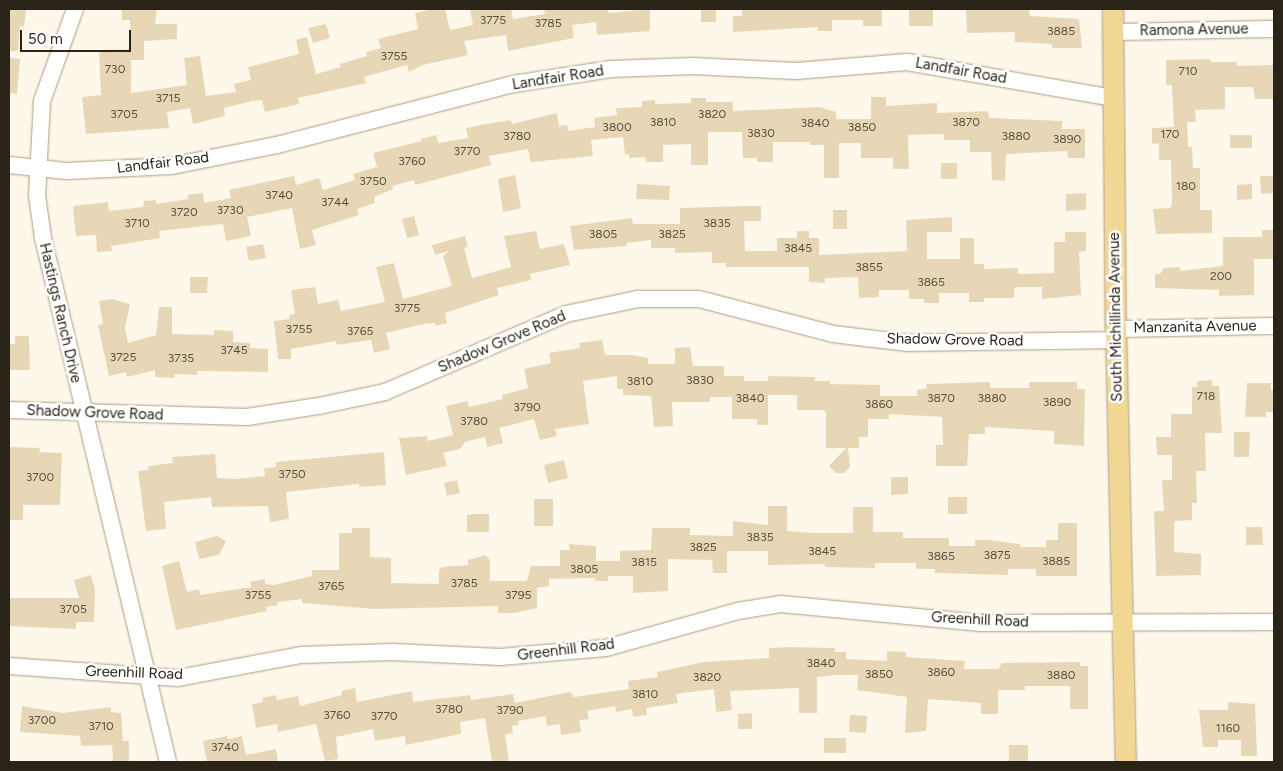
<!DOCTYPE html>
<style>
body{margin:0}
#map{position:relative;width:1283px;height:771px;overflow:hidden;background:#fef8eb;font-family:Figtree,sans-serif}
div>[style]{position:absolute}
.building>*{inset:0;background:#e7d7b6}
.roads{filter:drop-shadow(0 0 1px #ac9d7e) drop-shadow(0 0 1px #ac9d7e)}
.minor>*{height:16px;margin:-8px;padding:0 8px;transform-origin:8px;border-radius:8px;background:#fff}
.major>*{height:20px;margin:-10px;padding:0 10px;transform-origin:10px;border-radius:10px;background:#f2d694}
span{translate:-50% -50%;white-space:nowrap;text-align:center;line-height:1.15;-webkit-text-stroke:5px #fff;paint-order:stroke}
.number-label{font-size:12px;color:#595140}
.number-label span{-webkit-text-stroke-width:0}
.street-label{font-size:15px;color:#2a2418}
.frame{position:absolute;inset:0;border:10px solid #2a2418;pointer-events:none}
.scale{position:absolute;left:20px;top:30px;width:111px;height:22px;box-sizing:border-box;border:2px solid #2a2418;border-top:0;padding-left:6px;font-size:15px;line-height:18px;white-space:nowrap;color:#2a2418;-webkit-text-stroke:4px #fff;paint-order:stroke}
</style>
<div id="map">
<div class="building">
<div style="clip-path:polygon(9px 9px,26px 10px,24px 27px,20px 26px,18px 51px,9px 51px)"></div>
<div style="clip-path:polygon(122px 9px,157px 9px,155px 24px,177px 24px,177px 39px,144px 41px,144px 60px,131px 60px,131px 93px,187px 85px,184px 58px,200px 56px,206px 96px,236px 92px,234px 84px,251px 80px,248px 67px,299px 54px,296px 40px,307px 37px,316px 74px,341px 67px,340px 64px,367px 56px,366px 52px,381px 48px,378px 39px,418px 29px,415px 13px,433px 9px,445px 9px,450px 30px,473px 25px,470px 10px,481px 9px,511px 9px,513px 19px,545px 14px,544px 10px,553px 9px,607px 9px,609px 13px,650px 9px,650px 31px,597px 35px,596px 22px,572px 25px,574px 38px,508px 51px,506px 35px,464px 41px,468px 55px,423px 65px,409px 72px,407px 65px,364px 77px,366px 83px,298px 98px,299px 104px,265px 112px,262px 100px,252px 101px,224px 108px,225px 116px,193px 124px,190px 108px,167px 112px,169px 128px,86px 134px,82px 97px,101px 95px,99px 50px,131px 49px,130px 20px,122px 20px)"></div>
<div style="clip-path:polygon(701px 9px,716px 9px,716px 22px,701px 22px)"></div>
<div style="clip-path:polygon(742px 9px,882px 9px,882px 26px,863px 26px,863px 20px,832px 20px,832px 31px,818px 31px,818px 27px,733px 32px,733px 16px,742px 16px)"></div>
<div style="clip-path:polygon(909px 9px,933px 9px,933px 26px,909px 26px)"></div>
<div style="clip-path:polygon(966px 9px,1029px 9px,1030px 16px,1079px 19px,1082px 48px,1052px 48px,1052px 44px,1015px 42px,1015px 32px,967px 33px)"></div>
<div style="clip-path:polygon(326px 24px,330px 38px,313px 43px,308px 28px)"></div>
<div style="clip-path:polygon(9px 58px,20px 59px,17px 94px,9px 93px)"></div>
<div style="clip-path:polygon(1210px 59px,1211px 62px,1237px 62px,1237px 66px,1274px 65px,1274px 99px,1255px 99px,1253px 87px,1225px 87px,1225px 109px,1195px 110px,1196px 122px,1187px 122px,1188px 147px,1192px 147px,1193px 168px,1200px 168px,1200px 210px,1212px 210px,1212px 233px,1156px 234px,1153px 209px,1170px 208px,1172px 204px,1171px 160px,1159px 160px,1159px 143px,1152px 144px,1152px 128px,1174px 127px,1172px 85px,1166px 85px,1166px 60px)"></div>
<div style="clip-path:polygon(871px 97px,886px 97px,886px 106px,937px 103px,937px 113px,988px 111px,989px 118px,1062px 121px,1062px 129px,1085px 129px,1085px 158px,1068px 158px,1067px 151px,1006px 154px,1005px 181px,992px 180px,991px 152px,970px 152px,970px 140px,944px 140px,944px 134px,908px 135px,909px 169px,893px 169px,893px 158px,861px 158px,861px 143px,839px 143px,839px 178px,824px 178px,824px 145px,810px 145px,810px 142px,773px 142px,773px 162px,757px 162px,757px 158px,743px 158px,742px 132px,708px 132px,708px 165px,691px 165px,691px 144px,663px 145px,663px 162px,646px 162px,645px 157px,629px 158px,629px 154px,625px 155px,623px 137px,591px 140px,593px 156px,531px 162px,528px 149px,489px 156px,491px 165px,415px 185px,414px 180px,392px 186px,393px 189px,374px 197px,375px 203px,357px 209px,359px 215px,312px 230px,316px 245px,300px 249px,292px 208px,247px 217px,251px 236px,226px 241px,223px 224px,159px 231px,160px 238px,111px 246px,112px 251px,97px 252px,96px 235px,76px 236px,73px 206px,108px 202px,109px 211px,143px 207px,144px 201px,156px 200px,156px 204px,188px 199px,188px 195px,203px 193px,204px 203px,231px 198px,229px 190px,294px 176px,296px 185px,319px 178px,323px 190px,355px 180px,353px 174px,377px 167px,373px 153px,422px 141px,421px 139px,436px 135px,438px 143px,468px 138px,466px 128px,485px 124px,511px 120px,512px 124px,557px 113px,559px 126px,567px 125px,568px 131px,595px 127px,594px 118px,617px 115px,616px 108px,642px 107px,642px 101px,655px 100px,655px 104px,691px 103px,691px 98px,706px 98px,706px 102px,733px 102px,733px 111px,819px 107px,836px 112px,836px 119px,871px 119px)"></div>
<div style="clip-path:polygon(1230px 135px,1252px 135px,1252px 148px,1230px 148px)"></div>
<div style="clip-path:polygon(941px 163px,957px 163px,957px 179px,941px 179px)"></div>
<div style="clip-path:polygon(515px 175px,521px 208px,503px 212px,498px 179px)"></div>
<div style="clip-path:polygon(1260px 176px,1274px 176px,1274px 193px,1261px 194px)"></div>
<div style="clip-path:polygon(637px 184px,670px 186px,669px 200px,636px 199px)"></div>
<div style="clip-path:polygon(1252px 184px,1252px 199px,1237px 200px,1237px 185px)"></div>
<div style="clip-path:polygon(1086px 193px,1086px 210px,1066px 211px,1066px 194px)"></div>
<div style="clip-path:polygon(745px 206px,761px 206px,761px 221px,744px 221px,745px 251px,777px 251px,777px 238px,797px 238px,797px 231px,809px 231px,809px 238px,819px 238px,819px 255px,907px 251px,906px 220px,952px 217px,952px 232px,927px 232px,927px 259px,960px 259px,960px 238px,974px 238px,974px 264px,984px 264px,984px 269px,1018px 268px,1018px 274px,1054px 273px,1054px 242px,1065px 242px,1065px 232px,1086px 232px,1086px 251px,1079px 252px,1081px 295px,1042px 299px,1042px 287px,1018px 287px,1014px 289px,1014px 298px,984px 298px,984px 302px,969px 302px,969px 293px,939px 293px,939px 303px,924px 303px,924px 299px,909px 299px,909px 290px,879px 290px,879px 297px,859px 298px,858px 277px,825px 278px,825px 283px,809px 282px,809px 267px,726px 267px,726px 263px,712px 263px,712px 252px,675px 253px,675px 248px,651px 248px,651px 240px,626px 243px,627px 246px,574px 250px,570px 226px,632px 218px,633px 224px,680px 224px,680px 208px)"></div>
<div style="clip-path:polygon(833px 210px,847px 210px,847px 229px,833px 229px)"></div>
<div style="clip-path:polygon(414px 216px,419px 235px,407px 238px,402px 219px)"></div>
<div style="clip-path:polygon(1262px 230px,1274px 230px,1274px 259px,1254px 259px,1254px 295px,1219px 296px,1219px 290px,1155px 288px,1155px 274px,1160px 274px,1164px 268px,1180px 267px,1180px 271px,1223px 266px,1223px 237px,1262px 237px)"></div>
<div style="clip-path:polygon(536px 231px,540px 249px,564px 244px,570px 265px,530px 274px,531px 280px,497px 288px,499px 295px,445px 313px,447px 323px,436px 326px,435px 323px,423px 324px,386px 333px,390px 349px,374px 353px,371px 340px,337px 345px,336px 341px,291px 349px,291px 359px,278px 359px,274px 321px,290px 319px,289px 315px,295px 314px,291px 290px,315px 287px,318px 304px,338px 300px,341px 311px,385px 302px,376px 267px,394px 263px,403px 299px,452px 286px,443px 256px,449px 251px,435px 255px,432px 245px,465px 236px,468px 247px,464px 248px,472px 278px,511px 267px,504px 236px)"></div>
<div style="clip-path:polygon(263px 244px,266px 258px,249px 261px,246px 247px)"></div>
<div style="clip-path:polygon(190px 277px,208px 277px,207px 293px,190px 293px)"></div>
<div style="clip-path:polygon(111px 299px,130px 304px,125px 328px,128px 343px,156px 335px,159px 307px,172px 307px,172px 334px,214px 335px,214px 330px,233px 331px,233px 342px,250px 343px,250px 348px,268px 349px,268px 372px,197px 371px,197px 375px,175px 374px,174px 378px,155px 377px,155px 370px,127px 377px,126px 372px,109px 376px,98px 325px,103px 324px,99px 301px)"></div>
<div style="clip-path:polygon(15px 336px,29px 336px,30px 370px,9px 370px,9px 344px,15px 344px)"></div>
<div style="clip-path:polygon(602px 340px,605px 355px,632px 355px,648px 358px,648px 364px,675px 364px,675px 348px,690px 347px,693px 366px,724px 366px,724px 376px,744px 376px,744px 381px,768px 381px,768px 376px,815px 377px,815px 381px,830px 381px,830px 384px,880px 385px,880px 396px,917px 396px,917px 390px,927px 388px,926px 384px,990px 382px,990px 388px,1029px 388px,1029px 382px,1077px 382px,1077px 389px,1085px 389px,1084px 446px,1054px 444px,1054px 431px,985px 427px,985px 434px,969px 434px,967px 466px,936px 466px,936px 445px,943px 445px,942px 417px,889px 414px,889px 419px,868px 419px,868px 437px,859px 437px,859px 448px,848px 448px,850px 467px,844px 473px,836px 473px,829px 466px,846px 448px,826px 448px,826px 413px,824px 410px,797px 410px,797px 395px,768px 395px,768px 425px,757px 425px,757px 419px,732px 419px,732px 397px,710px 397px,710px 402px,672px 402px,673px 426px,654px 427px,651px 396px,623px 395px,623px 389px,617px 389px,617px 376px,583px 381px,589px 424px,555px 429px,557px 436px,540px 440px,534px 419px,499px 428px,503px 443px,487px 447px,485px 437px,465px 442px,460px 449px,443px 453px,447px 466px,406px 475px,399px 438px,427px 436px,428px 441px,453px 435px,446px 406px,468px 401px,469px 407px,503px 399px,502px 395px,528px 388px,524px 369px,551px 363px,549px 353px,580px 348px,579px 343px)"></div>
<div style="clip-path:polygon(1212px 380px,1212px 386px,1219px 386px,1222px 433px,1205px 433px,1206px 471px,1196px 471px,1197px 503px,1192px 503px,1192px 520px,1175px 521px,1174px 524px,1174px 552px,1201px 554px,1201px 575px,1156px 576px,1154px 514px,1155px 511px,1164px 511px,1162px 480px,1172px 480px,1172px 455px,1157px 455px,1156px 437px,1171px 437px,1171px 414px,1192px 414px,1192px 387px,1197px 387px,1197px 381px)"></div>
<div style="clip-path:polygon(1247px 383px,1271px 383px,1271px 390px,1274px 390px,1274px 412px,1266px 412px,1266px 417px,1245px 417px)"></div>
<div style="clip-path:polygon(1234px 432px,1250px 432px,1249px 457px,1234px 457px)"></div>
<div style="clip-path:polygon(9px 447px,40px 448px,39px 452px,62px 453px,60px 505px,23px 505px,23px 520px,9px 520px)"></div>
<div style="clip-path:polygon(384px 452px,386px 485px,359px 487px,359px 484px,286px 492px,289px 519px,270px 522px,268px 506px,212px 507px,211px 497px,164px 502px,166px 529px,146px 531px,138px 471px,149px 470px,148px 466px,173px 463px,172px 457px,215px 454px,217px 478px,235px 479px,265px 476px,264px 468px,276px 467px,276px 462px)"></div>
<div style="clip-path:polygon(564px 460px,568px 478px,548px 483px,544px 465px)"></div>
<div style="clip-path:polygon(891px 477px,908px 477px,908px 494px,891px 495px)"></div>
<div style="clip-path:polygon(457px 480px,460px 493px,447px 496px,444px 483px)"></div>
<div style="clip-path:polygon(948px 497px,967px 497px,967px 514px,948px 514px)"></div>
<div style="clip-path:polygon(534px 499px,553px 499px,553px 526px,534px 526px)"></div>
<div style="clip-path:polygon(768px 506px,787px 506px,787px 531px,813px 533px,853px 533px,853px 507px,873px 507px,873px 532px,903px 532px,903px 538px,949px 538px,949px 546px,975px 546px,975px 540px,988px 540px,1020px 544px,1020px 547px,1046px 547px,1046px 540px,1058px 540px,1058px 523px,1077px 523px,1077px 576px,1036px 576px,1036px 569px,1008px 569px,1008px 575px,935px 573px,935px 569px,916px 569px,916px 563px,875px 563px,875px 568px,825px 567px,825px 564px,768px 565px,768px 551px,727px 551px,727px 573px,713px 573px,712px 560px,668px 559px,668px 591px,633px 593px,633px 576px,608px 576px,608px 581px,595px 581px,595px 578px,549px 579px,549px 586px,537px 588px,537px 608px,514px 613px,498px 613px,498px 606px,375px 609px,302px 603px,302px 599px,277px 602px,278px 605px,266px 607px,267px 611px,176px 630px,162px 566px,179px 561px,187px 592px,199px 589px,200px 595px,251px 587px,250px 582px,265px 579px,265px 584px,274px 585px,312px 576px,312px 570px,339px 570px,339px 533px,352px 533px,352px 528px,370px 528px,370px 557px,391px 558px,391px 583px,439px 584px,439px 570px,442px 567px,468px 565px,468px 560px,485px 555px,490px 560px,490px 581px,527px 581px,531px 566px,560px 566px,560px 550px,570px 550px,569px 544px,596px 546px,596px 561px,620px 561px,620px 551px,651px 550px,652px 528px,690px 528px,690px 535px,733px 536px,733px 521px,768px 525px)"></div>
<div style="clip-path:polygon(474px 514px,489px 514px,489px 532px,467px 532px,467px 515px)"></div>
<div style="clip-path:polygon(1246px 527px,1262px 527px,1263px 545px,1246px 545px)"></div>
<div style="clip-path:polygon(217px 536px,226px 541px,219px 555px,199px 559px,195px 542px)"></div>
<div style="clip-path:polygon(91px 575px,95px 590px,94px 622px,76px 622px,76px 629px,9px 626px,9px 598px,79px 598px,74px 580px)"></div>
<div style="clip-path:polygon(789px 647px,835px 648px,835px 652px,846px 652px,846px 659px,887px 661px,887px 651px,906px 652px,906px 657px,965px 661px,964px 669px,998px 669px,1002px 663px,1080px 662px,1080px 666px,1088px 666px,1088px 709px,1070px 709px,1070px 686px,1025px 686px,1025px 690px,998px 690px,998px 714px,981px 714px,981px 703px,928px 699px,926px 731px,905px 733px,907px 697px,857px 690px,858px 675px,835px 675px,817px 677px,817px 713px,799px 713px,799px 688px,730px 691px,732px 710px,716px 712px,714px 689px,676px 694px,678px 703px,646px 708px,647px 715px,633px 717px,632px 709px,616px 712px,615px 706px,587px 711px,589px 719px,579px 720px,581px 732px,561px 735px,560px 724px,547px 726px,546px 716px,518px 721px,519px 725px,512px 726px,513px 733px,505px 734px,509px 762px,492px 762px,485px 718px,460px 722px,461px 734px,406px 745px,405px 736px,375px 741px,373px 729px,336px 737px,338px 759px,325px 761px,316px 724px,278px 732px,277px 724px,256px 728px,252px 704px,263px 702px,262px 698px,276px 695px,277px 700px,298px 696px,300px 706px,342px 695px,342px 691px,355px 688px,357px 702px,412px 691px,413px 702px,470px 695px,471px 700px,513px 694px,515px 703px,570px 692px,574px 697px,629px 689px,628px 681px,658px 677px,657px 672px,704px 662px,769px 658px,769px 648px)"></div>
<div style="clip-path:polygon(1228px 702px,1255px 704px,1257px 756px,1241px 756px,1241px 740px,1218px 740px,1218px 747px,1203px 747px,1199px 710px,1228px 710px)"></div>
<div style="clip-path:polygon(22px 706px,63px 713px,111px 707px,111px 712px,121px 713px,123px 741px,129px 741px,129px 762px,113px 762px,112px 745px,81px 746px,80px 736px,20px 732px)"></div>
<div style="clip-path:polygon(752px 713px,752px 729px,738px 729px,738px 714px)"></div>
<div style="clip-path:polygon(850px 715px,867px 716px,866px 733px,849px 732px)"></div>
<div style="clip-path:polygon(227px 736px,228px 739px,242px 736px,246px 755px,276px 749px,278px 762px,207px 762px,203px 741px)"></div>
<div style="clip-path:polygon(824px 738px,846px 738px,846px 753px,824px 753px)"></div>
<div style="clip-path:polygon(1009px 745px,1028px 745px,1028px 762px,1009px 762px)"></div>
</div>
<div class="roads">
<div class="minor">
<div style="left:75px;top:9px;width:98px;rotate:109.7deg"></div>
<div style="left:42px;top:101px;width:94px;rotate:93deg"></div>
<div style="left:37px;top:195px;width:43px;rotate:82.1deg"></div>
<div style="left:43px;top:238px;width:539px;rotate:76.58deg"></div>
<div style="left:1113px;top:32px;width:161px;rotate:-1.1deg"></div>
<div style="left:9px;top:165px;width:58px;rotate:5.9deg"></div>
<div style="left:67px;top:171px;width:104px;rotate:-2.8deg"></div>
<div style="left:171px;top:166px;width:108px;rotate:-11.2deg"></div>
<div style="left:277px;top:145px;width:244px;rotate:-14.5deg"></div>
<div style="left:513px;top:84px;width:99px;rotate:-8.7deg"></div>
<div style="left:611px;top:69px;width:82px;rotate:-2.1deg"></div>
<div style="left:693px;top:66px;width:103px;rotate:2.8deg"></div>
<div style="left:796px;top:71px;width:111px;rotate:-4.6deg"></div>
<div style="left:907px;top:62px;width:210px;rotate:9.9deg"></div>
<div style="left:1116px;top:329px;width:158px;rotate:-1.1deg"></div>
<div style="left:9px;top:410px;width:238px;rotate:1.7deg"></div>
<div style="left:247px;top:417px;width:73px;rotate:-8.7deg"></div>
<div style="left:319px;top:406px;width:67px;rotate:-12deg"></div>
<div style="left:385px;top:392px;width:197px;rotate:-23.3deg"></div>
<div style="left:566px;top:314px;width:74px;rotate:-11.8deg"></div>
<div style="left:638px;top:299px;width:61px"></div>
<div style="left:699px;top:299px;width:138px;rotate:14.6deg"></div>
<div style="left:833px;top:334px;width:76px;rotate:6.8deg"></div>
<div style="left:908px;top:343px;width:208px;rotate:-0.8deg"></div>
<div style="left:9px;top:666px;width:169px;rotate:4.1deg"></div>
<div style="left:178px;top:678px;width:125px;rotate:-10.6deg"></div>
<div style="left:301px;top:655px;width:91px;rotate:-1.9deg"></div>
<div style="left:392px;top:652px;width:108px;rotate:2.7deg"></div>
<div style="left:500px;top:657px;width:106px;rotate:-4.9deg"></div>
<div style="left:606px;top:648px;width:137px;rotate:-15.7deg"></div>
<div style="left:738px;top:611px;width:44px;rotate:-9.2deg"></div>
<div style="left:781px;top:604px;width:201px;rotate:5.4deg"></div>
<div style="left:981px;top:623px;width:293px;rotate:-0.2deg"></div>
</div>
<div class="major">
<div style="left:1113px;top:9px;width:320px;rotate:89.5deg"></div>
<div style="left:1116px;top:329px;width:433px;rotate:88.7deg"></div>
</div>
</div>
<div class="number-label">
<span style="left:493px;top:21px">3775</span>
<span style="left:548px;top:24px">3785</span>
<span style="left:1061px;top:32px">3885</span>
<span style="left:394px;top:57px">3755</span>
<span style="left:115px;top:70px">730</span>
<span style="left:1188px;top:72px">710</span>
<span style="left:168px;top:99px">3715</span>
<span style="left:124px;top:115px">3705</span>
<span style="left:712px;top:115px">3820</span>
<span style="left:663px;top:123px">3810</span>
<span style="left:966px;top:123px">3870</span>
<span style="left:815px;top:124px">3840</span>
<span style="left:617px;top:128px">3800</span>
<span style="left:862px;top:128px">3850</span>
<span style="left:761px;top:134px">3830</span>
<span style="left:1170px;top:135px">170</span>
<span style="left:517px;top:137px">3780</span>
<span style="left:1016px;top:137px">3880</span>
<span style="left:1067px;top:140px">3890</span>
<span style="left:467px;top:152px">3770</span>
<span style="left:412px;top:162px">3760</span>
<span style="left:373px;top:182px">3750</span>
<span style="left:1186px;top:187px">180</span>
<span style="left:279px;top:196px">3740</span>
<span style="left:335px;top:203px">3744</span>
<span style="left:230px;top:211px">3730</span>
<span style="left:184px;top:213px">3720</span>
<span style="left:137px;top:224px">3710</span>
<span style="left:717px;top:224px">3835</span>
<span style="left:603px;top:235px">3805</span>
<span style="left:672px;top:235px">3825</span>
<span style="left:798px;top:249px">3845</span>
<span style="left:869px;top:268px">3855</span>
<span style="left:1221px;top:277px">200</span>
<span style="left:931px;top:283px">3865</span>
<span style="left:407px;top:309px">3775</span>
<span style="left:299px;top:330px">3755</span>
<span style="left:360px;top:332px">3765</span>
<span style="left:234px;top:351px">3745</span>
<span style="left:123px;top:358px">3725</span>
<span style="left:181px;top:359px">3735</span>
<span style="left:700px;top:381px">3830</span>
<span style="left:640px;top:382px">3810</span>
<span style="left:1206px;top:397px">718</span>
<span style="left:750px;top:399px">3840</span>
<span style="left:941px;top:399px">3870</span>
<span style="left:992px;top:399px">3880</span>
<span style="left:1057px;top:403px">3890</span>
<span style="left:879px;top:405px">3860</span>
<span style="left:527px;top:408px">3790</span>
<span style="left:474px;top:422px">3780</span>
<span style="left:292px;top:475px">3750</span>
<span style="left:40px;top:478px">3700</span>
<span style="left:760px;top:538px">3835</span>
<span style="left:703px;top:548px">3825</span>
<span style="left:822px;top:552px">3845</span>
<span style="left:997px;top:556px">3875</span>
<span style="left:941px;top:557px">3865</span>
<span style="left:1056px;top:562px">3885</span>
<span style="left:644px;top:563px">3815</span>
<span style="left:584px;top:570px">3805</span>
<span style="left:464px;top:584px">3785</span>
<span style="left:331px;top:587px">3765</span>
<span style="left:258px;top:596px">3755</span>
<span style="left:518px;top:596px">3795</span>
<span style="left:73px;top:610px">3705</span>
<span style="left:821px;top:664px">3840</span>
<span style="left:941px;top:673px">3860</span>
<span style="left:879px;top:675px">3850</span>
<span style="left:1061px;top:676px">3880</span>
<span style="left:707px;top:678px">3820</span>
<span style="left:645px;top:695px">3810</span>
<span style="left:449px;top:710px">3780</span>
<span style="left:510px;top:711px">3790</span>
<span style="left:337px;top:716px">3760</span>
<span style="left:384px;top:717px">3770</span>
<span style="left:42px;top:721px">3700</span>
<span style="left:101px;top:727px">3710</span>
<span style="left:1228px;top:729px">1160</span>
<span style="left:225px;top:748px">3740</span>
</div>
<div class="street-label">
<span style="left:1194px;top:30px;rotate:-1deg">Ramona Avenue</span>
<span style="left:961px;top:71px;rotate:10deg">Landfair Road</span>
<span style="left:558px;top:78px;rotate:-9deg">Landfair Road</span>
<span style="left:163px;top:163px;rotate:-7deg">Landfair Road</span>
<span style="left:60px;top:313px;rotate:77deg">Hastings Ranch Drive</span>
<span style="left:1116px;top:317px;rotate:-91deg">South Michillinda Avenue</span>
<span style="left:1195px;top:327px;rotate:-1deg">Manzanita Avenue</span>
<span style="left:955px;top:340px;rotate:1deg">Shadow Grove Road</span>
<span style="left:502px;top:342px;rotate:-23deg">Shadow Grove Road</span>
<span style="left:95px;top:413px;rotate:2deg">Shadow Grove Road</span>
<span style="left:980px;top:620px;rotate:3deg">Greenhill Road</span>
<span style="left:566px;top:650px;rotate:-7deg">Greenhill Road</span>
<span style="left:134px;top:673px;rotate:2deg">Greenhill Road</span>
</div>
<div class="frame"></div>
<div class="scale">50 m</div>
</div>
